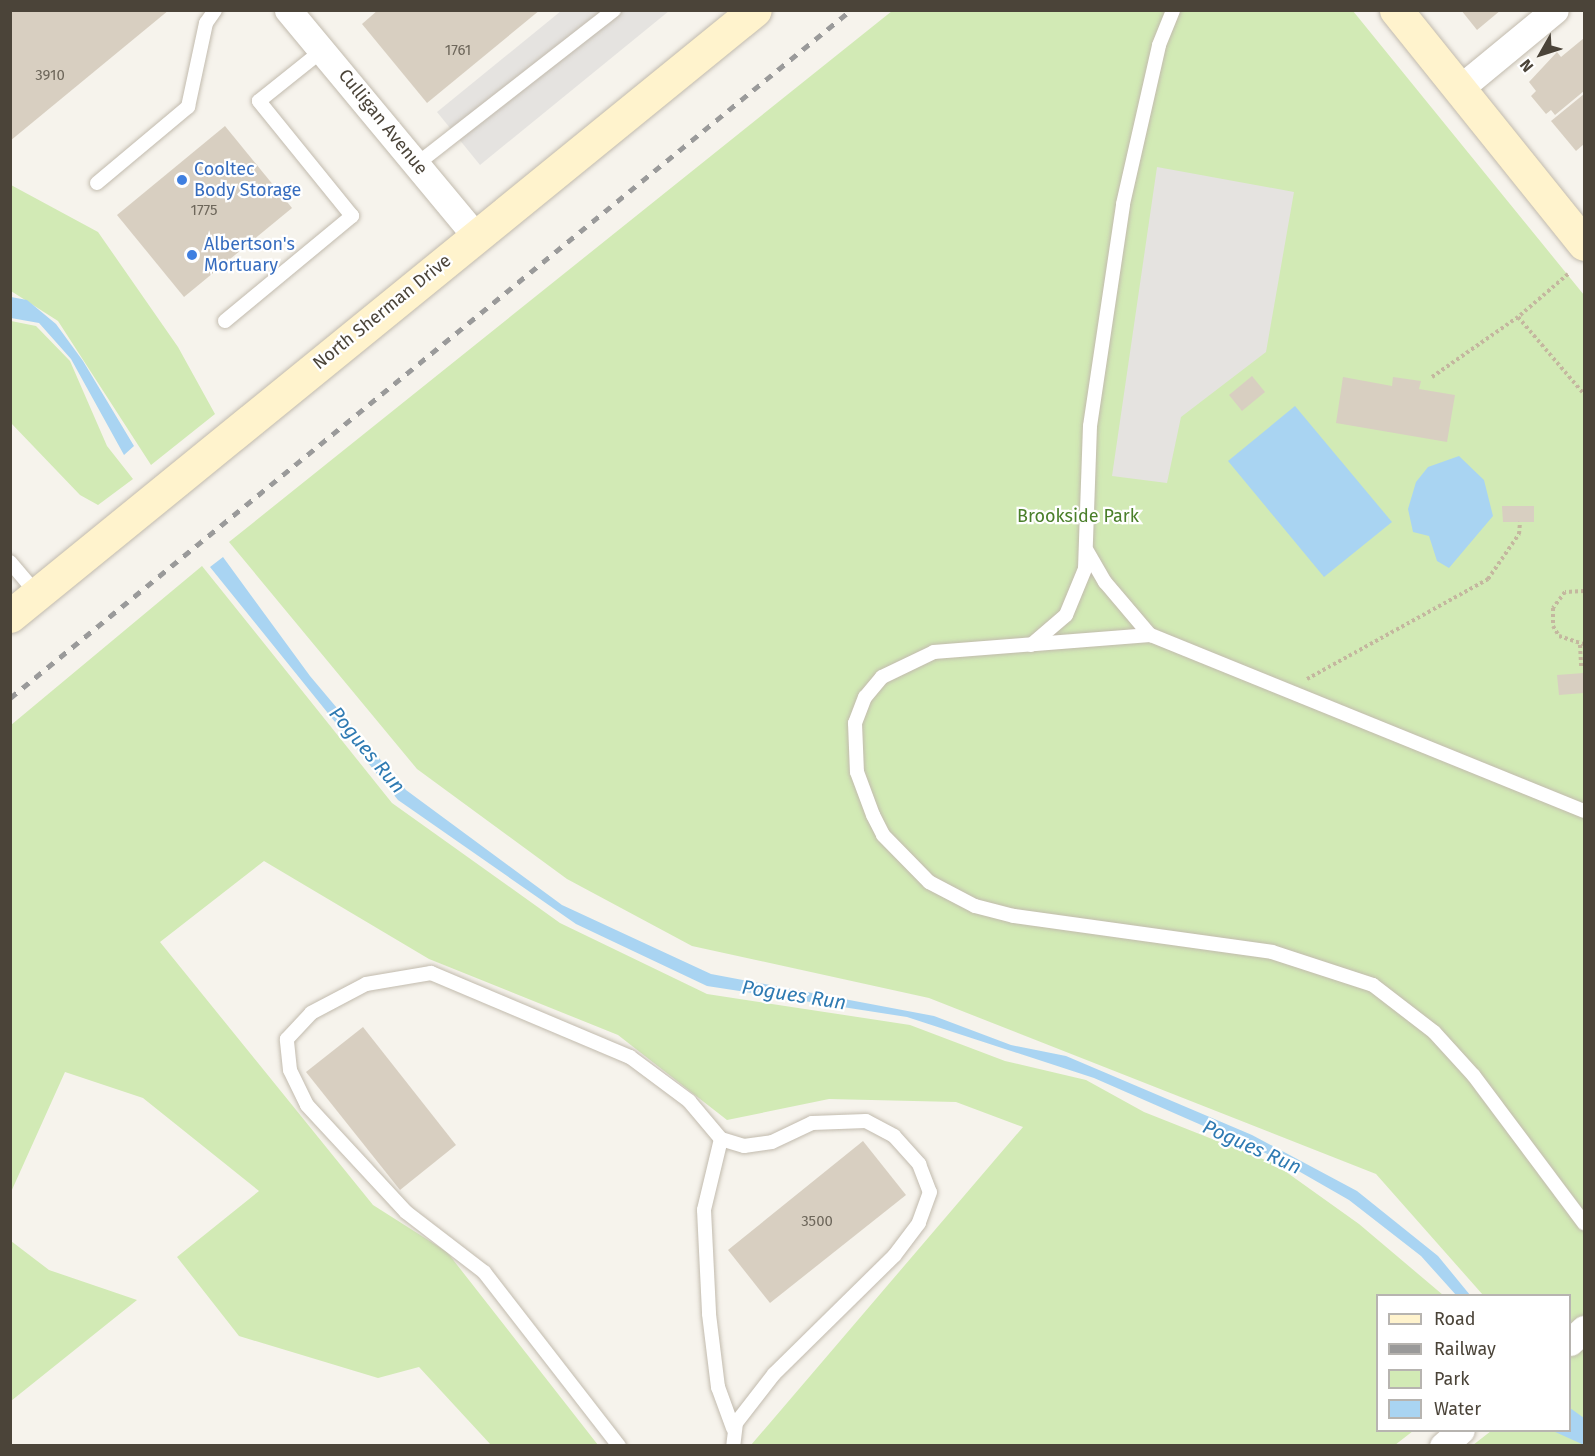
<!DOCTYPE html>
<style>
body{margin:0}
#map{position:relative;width:1595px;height:1456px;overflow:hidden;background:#f6f3ec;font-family:"Fira Sans",sans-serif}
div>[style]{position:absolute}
.green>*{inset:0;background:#d2eab5}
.parking>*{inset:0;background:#e5e3e0}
.water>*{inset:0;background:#a9d4f2}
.building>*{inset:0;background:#d8cfc1}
.path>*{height:4px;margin-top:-2px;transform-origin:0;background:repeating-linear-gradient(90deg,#c4b79f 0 3px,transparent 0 6px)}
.roads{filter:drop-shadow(0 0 2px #c2bbae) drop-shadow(0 0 2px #c2bbae)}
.lane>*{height:14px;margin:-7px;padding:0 7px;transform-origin:7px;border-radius:7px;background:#fff}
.street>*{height:27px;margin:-13.5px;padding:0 13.5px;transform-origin:13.5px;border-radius:13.5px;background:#fff}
.secondary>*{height:33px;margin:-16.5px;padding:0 16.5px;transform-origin:16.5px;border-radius:16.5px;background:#fff3cd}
.rail>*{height:4.5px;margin-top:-2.25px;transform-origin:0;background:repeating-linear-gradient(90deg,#9a9a9a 0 8px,transparent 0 16px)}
.dots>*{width:16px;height:16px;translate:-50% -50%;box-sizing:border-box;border:3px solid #fff;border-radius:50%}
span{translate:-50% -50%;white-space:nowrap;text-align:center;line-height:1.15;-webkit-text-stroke:4.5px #fff;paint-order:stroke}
.number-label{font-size:15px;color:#6e675b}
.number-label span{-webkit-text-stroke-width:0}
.street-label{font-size:18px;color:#4b4439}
.shop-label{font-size:18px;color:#366cbe}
.left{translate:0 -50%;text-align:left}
.park-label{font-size:18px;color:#4a7f2a}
.water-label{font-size:20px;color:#2e7ab2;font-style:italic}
.frame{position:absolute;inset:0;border:12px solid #4b4439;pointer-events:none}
.legend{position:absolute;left:1376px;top:1294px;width:195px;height:138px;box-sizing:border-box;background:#fff;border:2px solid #b7b4b0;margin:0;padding:8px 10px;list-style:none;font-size:18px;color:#4b4439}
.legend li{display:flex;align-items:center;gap:12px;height:30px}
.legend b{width:30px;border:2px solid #b7b4b0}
.north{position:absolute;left:1511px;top:24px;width:60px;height:60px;-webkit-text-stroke:4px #fff;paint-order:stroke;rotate:231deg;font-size:16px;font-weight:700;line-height:24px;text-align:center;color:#4b4439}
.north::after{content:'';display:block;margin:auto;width:21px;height:27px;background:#4b4439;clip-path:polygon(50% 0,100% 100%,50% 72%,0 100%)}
</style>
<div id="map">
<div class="green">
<div style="clip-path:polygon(892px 11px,1353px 11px,1584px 295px,1584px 1445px,1473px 1445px,1491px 1431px,1570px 1430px,1570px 1296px,1483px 1295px,1376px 1174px,929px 998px,692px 946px,567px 879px,417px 769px,229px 542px)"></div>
<div style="clip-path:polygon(11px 185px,98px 232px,178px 347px,215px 414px,151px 465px,58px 321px,11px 291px)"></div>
<div style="clip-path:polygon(11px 321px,36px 326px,70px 361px,107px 446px,133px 479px,98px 505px,80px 495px,11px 423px)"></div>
<div style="clip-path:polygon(202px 566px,392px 803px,560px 923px,707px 994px,910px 1025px,1005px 1061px,1086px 1080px,1144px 1112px,1275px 1164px,1359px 1224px,1443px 1295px,1378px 1296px,1378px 1430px,1413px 1431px,1395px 1445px,751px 1445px,1023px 1127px,956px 1102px,829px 1099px,727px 1120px,618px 1035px,429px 959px,264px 861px,160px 942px,373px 1205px,447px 1252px,598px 1445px,491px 1445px,419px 1367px,378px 1378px,239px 1336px,177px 1257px,259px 1191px,143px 1098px,65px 1072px,11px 1192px,11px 725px)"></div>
<div style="clip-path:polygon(11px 1241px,49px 1270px,137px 1300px,11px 1401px)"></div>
</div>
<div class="parking">
<div style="clip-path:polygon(561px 11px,669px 11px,480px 165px,437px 112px)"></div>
<div style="clip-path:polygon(1157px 167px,1294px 192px,1266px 352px,1181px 417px,1167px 483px,1112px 476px)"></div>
</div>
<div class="water">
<div style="clip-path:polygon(11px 297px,27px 300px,56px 324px,83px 361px,134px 446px,124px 455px,71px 359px,39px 323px,11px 318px)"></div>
<div style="clip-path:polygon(1295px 406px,1392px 522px,1324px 577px,1228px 461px)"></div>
<div style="clip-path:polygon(1459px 456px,1484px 480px,1493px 516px,1449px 568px,1437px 561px,1429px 536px,1413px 532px,1408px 509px,1416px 482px,1428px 467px)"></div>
<div style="clip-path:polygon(223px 557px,310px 676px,406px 790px,562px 905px,711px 974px,934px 1016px,1011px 1045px,1066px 1056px,1252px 1135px,1357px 1191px,1438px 1256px,1470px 1295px,1456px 1295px,1421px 1256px,1349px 1200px,1274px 1157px,1094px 1078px,907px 1017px,707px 986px,576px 924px,398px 800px,210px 567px)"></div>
<div style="clip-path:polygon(1570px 1408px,1584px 1418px,1584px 1445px,1553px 1431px,1570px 1430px)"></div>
</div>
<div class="building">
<div style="clip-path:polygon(10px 10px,169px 10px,10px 141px)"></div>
<div style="clip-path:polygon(378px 10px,540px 10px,427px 103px,362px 24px)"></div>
<div style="clip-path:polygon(1461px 10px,1501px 10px,1477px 30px)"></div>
<div style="clip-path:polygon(1584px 38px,1584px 91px,1555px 115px,1551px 110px,1546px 114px,1531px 96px,1536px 91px,1529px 82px,1557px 52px,1561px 57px)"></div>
<div style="clip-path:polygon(1584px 94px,1584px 144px,1576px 151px,1551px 121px)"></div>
<div style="clip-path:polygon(225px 126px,292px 208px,184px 297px,117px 215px)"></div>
<div style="clip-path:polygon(1252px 376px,1265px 392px,1242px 411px,1229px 395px)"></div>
<div style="clip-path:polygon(1343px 377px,1392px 386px,1393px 377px,1421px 381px,1419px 389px,1455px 395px,1447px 442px,1336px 423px)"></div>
<div style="clip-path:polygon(1502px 506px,1534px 506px,1534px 522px,1503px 522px)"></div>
<div style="clip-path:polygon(1584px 673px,1584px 693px,1559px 695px,1557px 675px)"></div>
<div style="clip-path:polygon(363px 1027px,456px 1145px,400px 1190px,306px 1072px)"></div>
<div style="clip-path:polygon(863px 1141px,906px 1195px,770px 1303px,728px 1250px)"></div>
</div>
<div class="path">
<div style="left:1568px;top:274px;width:66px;rotate:139.3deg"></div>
<div style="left:1518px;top:317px;width:101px;rotate:49.4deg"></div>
<div style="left:1432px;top:377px;width:105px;rotate:-34.9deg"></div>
<div style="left:1584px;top:591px;width:19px;rotate:177deg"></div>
<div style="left:1565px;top:592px;width:20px;rotate:127deg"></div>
<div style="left:1553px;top:608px;width:18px;rotate:90deg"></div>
<div style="left:1553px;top:626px;width:12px;rotate:59deg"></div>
<div style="left:1559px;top:636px;width:26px;rotate:18deg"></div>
<div style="left:1580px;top:645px;width:22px;rotate:87deg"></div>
<div style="left:1307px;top:679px;width:207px;rotate:-28.9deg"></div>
<div style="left:1488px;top:579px;width:55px;rotate:-55.4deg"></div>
<div style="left:1519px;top:534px;width:12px;rotate:-85deg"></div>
</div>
<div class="roads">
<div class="lane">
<div style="left:417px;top:164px;width:250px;rotate:-38deg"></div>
<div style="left:97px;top:183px;width:119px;rotate:-39.9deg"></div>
<div style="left:188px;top:107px;width:86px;rotate:-77.9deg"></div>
<div style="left:206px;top:23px;width:16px;rotate:-55deg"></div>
<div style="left:225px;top:321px;width:165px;rotate:-39.6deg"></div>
<div style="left:352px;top:216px;width:148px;rotate:-129deg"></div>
<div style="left:259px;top:101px;width:82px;rotate:-38.6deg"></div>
<div style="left:1087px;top:551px;width:36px;rotate:60deg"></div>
<div style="left:1105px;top:582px;width:70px;rotate:49.7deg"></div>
<div style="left:10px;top:562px;width:42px;rotate:49.8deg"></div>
<div style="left:1031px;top:645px;width:46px;rotate:-40.6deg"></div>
<div style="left:1066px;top:615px;width:50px;rotate:-67.6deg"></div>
<div style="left:1085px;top:569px;width:143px;rotate:-88deg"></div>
<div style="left:1090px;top:426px;width:224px;rotate:-81.5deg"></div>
<div style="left:1123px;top:204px;width:163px;rotate:-77.2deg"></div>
<div style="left:1159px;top:45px;width:38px;rotate:-68deg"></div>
<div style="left:1584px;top:811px;width:468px;rotate:-157.9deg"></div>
<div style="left:1150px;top:635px;width:217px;rotate:175.5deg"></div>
<div style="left:934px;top:652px;width:58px;rotate:154.3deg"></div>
<div style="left:882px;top:677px;width:26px;rotate:130deg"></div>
<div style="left:865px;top:697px;width:28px;rotate:111deg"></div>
<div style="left:855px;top:723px;width:49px;rotate:87.7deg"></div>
<div style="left:857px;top:772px;width:46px;rotate:69.6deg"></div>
<div style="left:873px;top:815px;width:22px;rotate:63deg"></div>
<div style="left:883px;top:835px;width:66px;rotate:45.6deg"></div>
<div style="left:929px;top:882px;width:52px;rotate:27.6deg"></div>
<div style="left:975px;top:906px;width:40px;rotate:14.4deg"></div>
<div style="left:1014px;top:916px;width:260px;rotate:7.9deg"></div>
<div style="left:1272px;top:952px;width:106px;rotate:18.1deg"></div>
<div style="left:1373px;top:985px;width:77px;rotate:37.6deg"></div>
<div style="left:1434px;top:1032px;width:59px;rotate:47.7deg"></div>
<div style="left:1474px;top:1076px;width:184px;rotate:53.2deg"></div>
<div style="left:721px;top:1139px;width:73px;rotate:103.5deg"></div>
<div style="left:704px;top:1210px;width:104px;rotate:87.2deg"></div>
<div style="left:709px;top:1314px;width:74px;rotate:83deg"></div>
<div style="left:718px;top:1387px;width:44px;rotate:69.9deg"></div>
<div style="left:619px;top:1446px;width:220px;rotate:-127.8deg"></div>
<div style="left:484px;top:1272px;width:98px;rotate:-142.4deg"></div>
<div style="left:406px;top:1212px;width:146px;rotate:-132.8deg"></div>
<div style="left:307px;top:1105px;width:39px;rotate:-116deg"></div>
<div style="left:290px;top:1070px;width:31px;rotate:-96deg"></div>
<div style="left:287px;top:1039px;width:35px;rotate:-47deg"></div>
<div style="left:311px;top:1013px;width:62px;rotate:-27.8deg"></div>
<div style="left:366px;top:984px;width:66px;rotate:-9.6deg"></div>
<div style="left:431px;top:973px;width:216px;rotate:22.9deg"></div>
<div style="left:630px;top:1057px;width:74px;rotate:36.7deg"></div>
<div style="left:689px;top:1101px;width:50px;rotate:49.9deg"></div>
<div style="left:721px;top:1139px;width:24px;rotate:17deg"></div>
<div style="left:744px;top:1146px;width:28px;rotate:-8deg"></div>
<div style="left:772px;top:1142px;width:44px;rotate:-25.4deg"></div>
<div style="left:812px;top:1123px;width:54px;rotate:-2.1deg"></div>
<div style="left:866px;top:1121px;width:32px;rotate:28deg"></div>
<div style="left:894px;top:1136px;width:38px;rotate:48deg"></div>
<div style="left:919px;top:1164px;width:30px;rotate:69deg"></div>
<div style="left:930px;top:1192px;width:33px;rotate:110deg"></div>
<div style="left:919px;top:1223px;width:41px;rotate:127.1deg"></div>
<div style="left:894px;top:1256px;width:168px;rotate:135.5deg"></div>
<div style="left:774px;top:1374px;width:62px;rotate:127.8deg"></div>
<div style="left:736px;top:1423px;width:23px;rotate:97deg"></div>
</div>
<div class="street">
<div style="left:288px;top:10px;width:293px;rotate:50.3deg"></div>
<div style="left:1459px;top:89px;width:124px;rotate:-39.5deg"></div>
<div style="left:1570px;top:1342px;width:19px;rotate:-43deg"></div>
<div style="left:1443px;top:1446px;width:24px;rotate:-42deg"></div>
</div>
<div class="secondary">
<div style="left:1396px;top:10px;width:300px;rotate:51.2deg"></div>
<div style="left:10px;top:616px;width:960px;rotate:-39.13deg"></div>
</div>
</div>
<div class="rail">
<div style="left:10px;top:698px;width:1087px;rotate:-39.29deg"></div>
</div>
<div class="dots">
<div style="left:182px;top:180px;background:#3f7fe0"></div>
<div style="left:192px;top:255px;background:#3f7fe0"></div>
</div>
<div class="number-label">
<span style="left:458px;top:51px">1761</span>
<span style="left:50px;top:76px">3910</span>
<span style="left:204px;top:211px">1775</span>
<span style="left:817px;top:1222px">3500</span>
</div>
<div class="street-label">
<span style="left:383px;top:122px;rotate:51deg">Culligan Avenue</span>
<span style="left:382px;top:312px;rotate:-39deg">North Sherman Drive</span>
</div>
<div class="shop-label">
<span class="left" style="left:194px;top:180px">Cooltec<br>Body Storage</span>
<span class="left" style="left:204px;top:255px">Albertson's<br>Mortuary</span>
</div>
<div class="park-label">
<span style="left:1078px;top:516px">Brookside Park</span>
</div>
<div class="water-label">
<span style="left:367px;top:750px;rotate:50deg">Pogues Run</span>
<span style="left:794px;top:995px;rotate:9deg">Pogues Run</span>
<span style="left:1252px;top:1147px;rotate:24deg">Pogues Run</span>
</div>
<div class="frame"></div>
<ul class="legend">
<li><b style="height:8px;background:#fff3cd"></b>Road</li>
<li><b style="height:8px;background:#9a9a9a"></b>Railway</li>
<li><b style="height:16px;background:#d2eab5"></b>Park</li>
<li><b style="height:16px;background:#a9d4f2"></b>Water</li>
</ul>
<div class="north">N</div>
</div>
